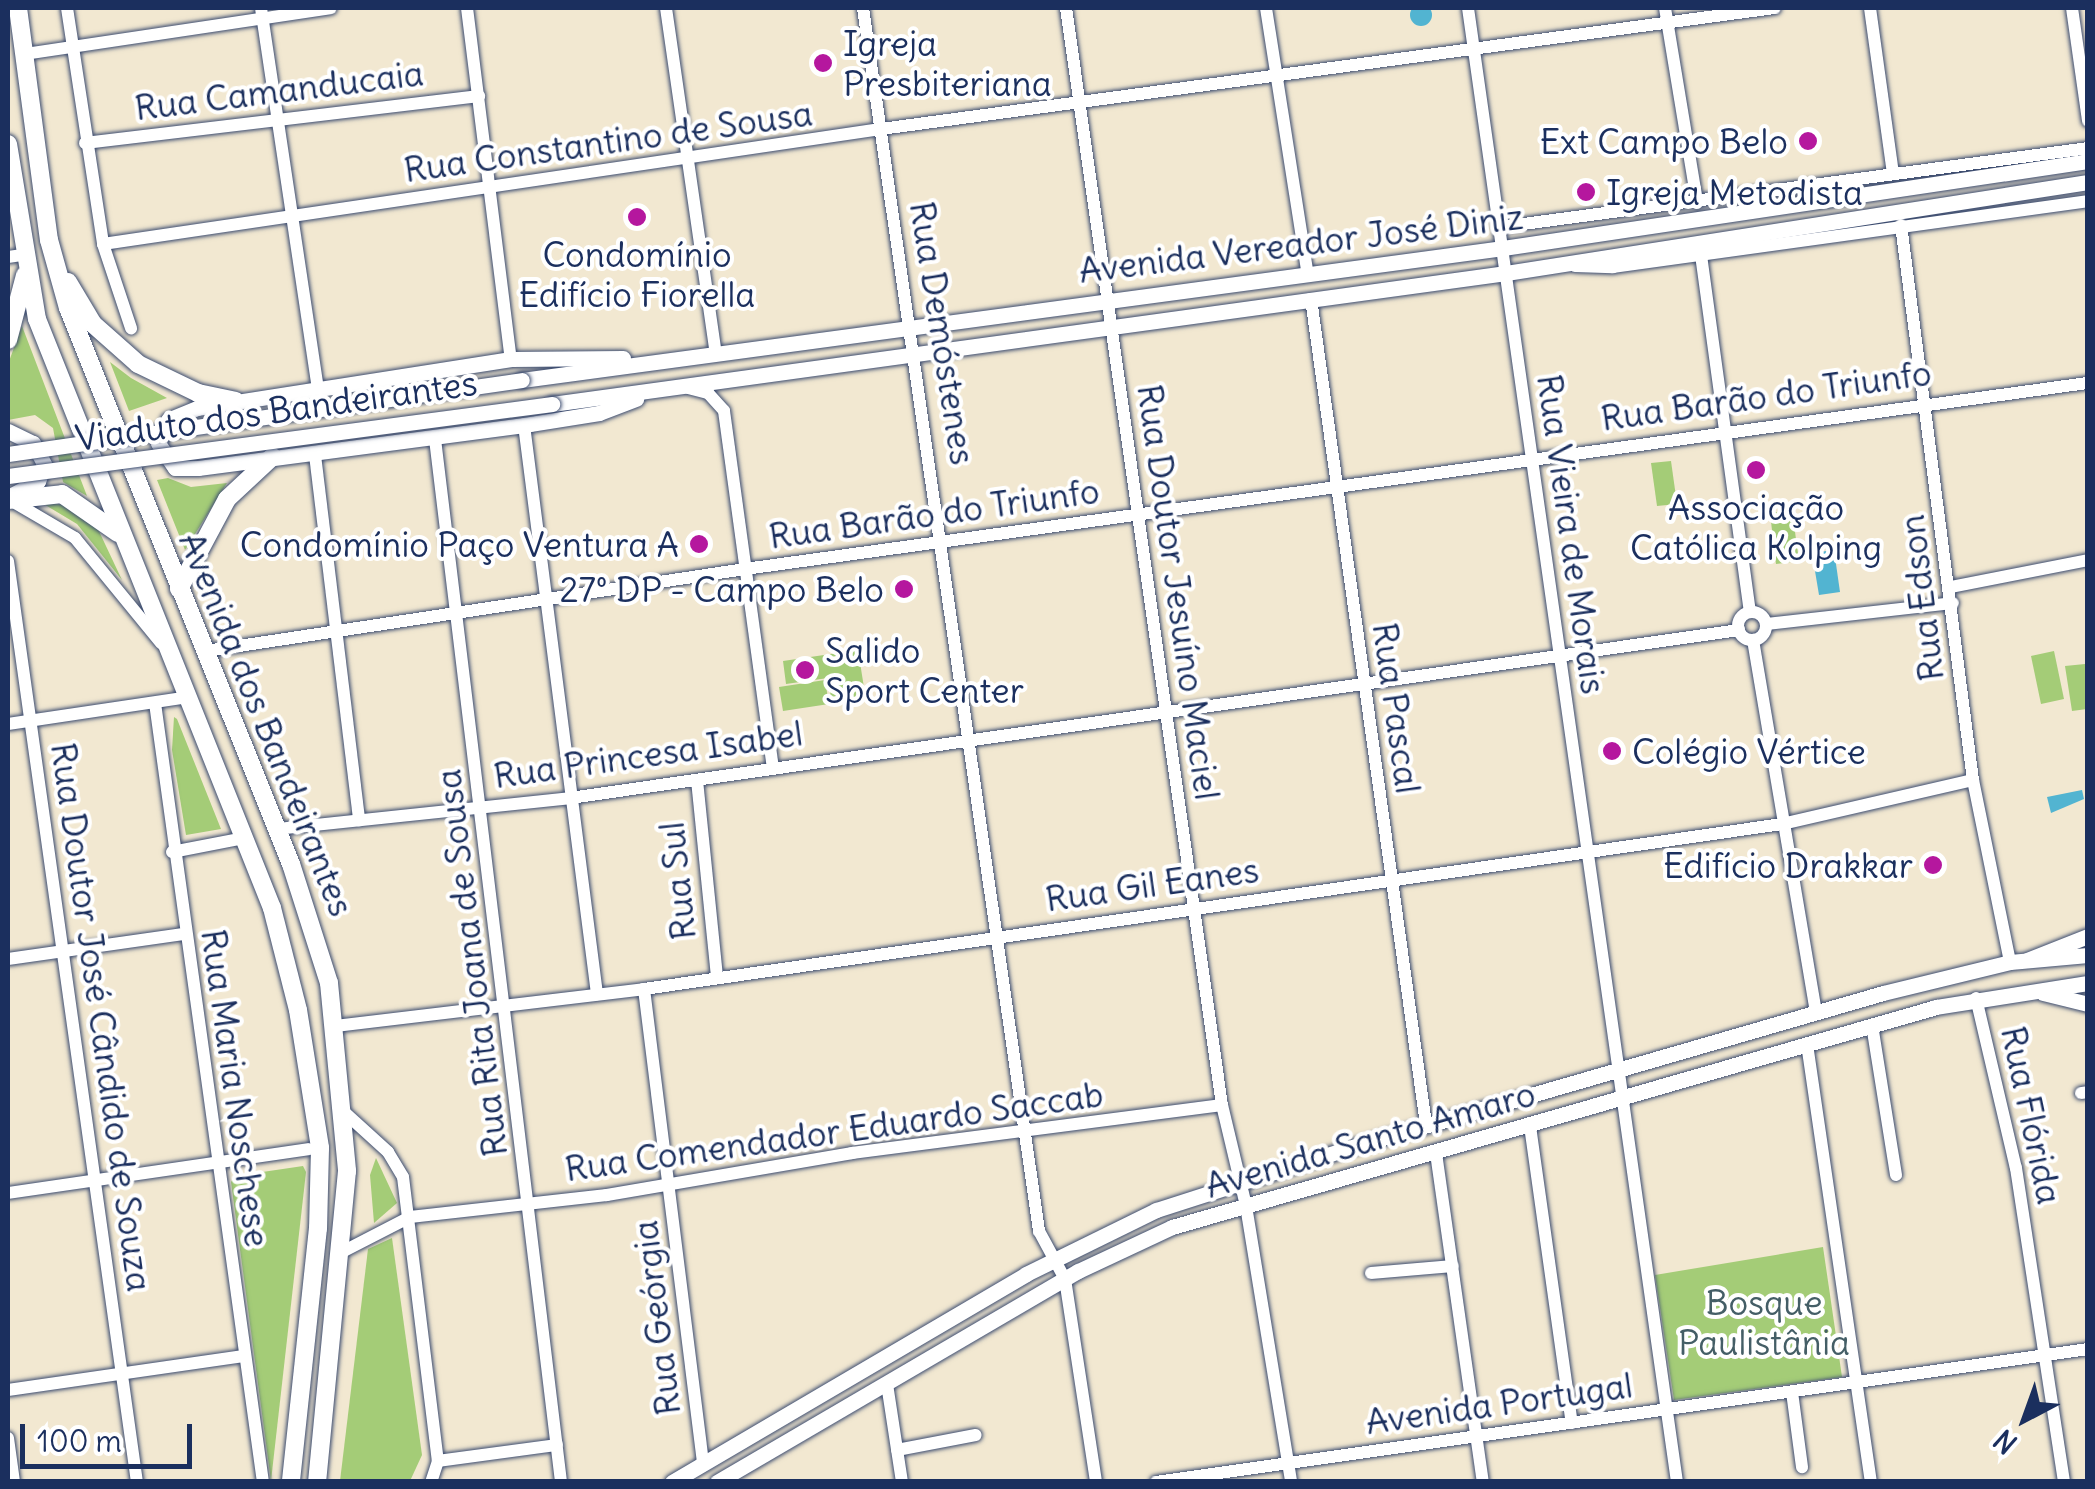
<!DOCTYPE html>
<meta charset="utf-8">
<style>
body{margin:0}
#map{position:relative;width:2095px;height:1489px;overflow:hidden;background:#f2e8d1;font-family:Delius,sans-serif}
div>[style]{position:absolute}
.green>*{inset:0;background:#a4cc77}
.water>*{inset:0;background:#52b4d1}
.round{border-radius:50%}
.roads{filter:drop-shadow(0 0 2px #3b4b6f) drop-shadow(0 0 2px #3b4b6f)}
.minor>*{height:12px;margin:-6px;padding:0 6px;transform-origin:6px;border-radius:6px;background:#fff}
.minor>.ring{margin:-6px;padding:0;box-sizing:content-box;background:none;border:12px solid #fff;border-radius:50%}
.major>*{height:15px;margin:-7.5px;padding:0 7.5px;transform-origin:7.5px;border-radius:7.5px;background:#fff}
.highway>*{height:18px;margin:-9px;padding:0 9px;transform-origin:9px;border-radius:9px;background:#fff}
.bridges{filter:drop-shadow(0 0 2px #3b4b6f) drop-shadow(0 0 2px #3b4b6f)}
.major-bridge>*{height:15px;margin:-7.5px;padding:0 7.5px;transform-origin:7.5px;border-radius:7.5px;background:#fff}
.dots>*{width:28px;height:28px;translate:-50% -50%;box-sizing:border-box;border:5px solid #fff;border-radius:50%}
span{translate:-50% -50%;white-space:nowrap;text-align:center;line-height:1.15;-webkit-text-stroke:8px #fff;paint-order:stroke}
.poi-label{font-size:35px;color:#1b2f5e}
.left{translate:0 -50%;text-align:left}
.right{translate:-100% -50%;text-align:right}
.street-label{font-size:35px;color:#1b2f5e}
.park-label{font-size:35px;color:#445e66}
.frame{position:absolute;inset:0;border:10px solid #1b2f5e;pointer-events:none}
.north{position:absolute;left:1975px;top:1369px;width:100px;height:100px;-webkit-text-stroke:8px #fff;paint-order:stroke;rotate:221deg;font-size:28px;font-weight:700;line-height:40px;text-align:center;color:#1b2f5e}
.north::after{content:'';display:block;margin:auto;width:35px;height:45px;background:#1b2f5e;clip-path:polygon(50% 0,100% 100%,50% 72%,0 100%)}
.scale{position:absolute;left:20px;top:1424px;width:172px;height:45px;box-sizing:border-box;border:5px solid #1b2f5e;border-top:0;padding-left:12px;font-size:30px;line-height:35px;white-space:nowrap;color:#1b2f5e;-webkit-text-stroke:8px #fff;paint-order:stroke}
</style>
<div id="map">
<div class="green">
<div style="clip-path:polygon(22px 326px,87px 496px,63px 482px,53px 428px,35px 415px,8px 420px,8px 364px)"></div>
<div style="clip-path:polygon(110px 362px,131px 378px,167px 398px,129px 411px)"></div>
<div style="clip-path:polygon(1671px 461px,1677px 504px,1657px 506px,1651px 463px)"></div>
<div style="clip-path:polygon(168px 478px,191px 487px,227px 483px,185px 550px,157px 480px)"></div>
<div style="clip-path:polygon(42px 503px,68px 505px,97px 527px,122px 580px,77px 524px)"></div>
<div style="clip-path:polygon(1792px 510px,1799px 561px,1776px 564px,1770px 513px)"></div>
<div style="clip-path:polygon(858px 650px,866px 700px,832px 705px,828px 678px,786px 684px,783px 661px)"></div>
<div style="clip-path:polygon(2054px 651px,2064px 699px,2041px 704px,2031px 656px)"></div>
<div style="clip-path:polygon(2085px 664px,2087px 709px,2072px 711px,2065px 666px)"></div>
<div style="clip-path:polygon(825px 680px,829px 704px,783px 711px,779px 687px)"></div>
<div style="clip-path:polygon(174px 717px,177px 719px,221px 829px,186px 835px,172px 750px)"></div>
<div style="clip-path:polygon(376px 1158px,397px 1203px,374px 1223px,370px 1175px)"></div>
<div style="clip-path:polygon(303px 1166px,306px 1172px,271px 1481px,231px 1182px,235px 1176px)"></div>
<div style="clip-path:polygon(392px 1238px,422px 1455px,410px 1481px,340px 1481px,368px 1249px)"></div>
<div style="clip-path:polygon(1823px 1247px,1842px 1377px,1674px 1400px,1655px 1275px)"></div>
</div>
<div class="water">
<div class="round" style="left:1410px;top:4px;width:22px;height:22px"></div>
<div style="clip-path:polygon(1834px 550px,1840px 592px,1819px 595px,1812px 553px)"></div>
<div style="clip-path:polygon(2082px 790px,2084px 799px,2051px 813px,2047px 797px)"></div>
</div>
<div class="roads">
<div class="minor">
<div style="left:67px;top:8px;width:239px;rotate:81.3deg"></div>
<div style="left:103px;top:244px;width:89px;rotate:71.6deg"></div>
<div style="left:261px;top:8px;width:384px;rotate:81.5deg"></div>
<div style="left:467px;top:8px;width:354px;rotate:82.9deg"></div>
<div style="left:666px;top:8px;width:349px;rotate:81.8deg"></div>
<div style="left:863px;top:8px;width:1236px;rotate:81.81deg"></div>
<div style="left:1039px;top:1231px;width:55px;rotate:61.6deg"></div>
<div style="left:1065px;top:1279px;width:205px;rotate:81.3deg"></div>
<div style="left:1066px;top:8px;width:1108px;rotate:81.91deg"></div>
<div style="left:1222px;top:1105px;width:104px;rotate:76.6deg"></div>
<div style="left:1246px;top:1206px;width:280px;rotate:80.7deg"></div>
<div style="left:1266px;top:8px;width:266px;rotate:81.1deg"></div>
<div style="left:1468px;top:8px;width:1489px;rotate:81.93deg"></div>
<div style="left:1665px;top:8px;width:197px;rotate:80.6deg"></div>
<div style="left:1870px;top:8px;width:167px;rotate:82.1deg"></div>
<div style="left:2072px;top:8px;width:114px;rotate:81.9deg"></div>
<div style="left:25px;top:54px;width:309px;rotate:-8.5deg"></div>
<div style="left:85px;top:143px;width:397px;rotate:-6.8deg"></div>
<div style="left:1901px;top:225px;width:560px;rotate:82.61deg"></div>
<div style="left:1973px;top:780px;width:186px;rotate:78.5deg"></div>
<div style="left:1501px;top:227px;width:592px;rotate:-7.66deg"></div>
<div style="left:103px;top:244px;width:786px;rotate:-8.41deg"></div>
<div style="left:881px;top:129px;width:902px;rotate:-7.71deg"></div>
<div style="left:1701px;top:255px;width:360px;rotate:82.2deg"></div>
<div style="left:8px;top:257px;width:15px;rotate:-8deg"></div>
<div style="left:1575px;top:266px;width:38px;rotate:2deg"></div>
<div style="left:1613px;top:267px;width:480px;rotate:-7.9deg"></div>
<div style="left:1311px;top:299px;width:834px;rotate:82.07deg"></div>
<div style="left:688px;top:388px;width:21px;rotate:14deg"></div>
<div style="left:708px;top:393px;width:24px;rotate:48deg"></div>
<div style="left:724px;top:411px;width:360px;rotate:82.2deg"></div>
<div style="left:524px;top:425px;width:574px;rotate:82.69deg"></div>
<div style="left:435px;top:439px;width:1051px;rotate:83.11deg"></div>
<div style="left:315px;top:455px;width:368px;rotate:83.1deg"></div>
<div style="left:12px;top:501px;width:73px;rotate:30.4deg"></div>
<div style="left:75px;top:538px;width:136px;rotate:50.7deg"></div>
<div style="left:8px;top:561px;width:930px;rotate:82.03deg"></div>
<div style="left:1951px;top:587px;width:140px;rotate:-11.1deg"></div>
<div class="ring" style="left:1738px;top:612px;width:16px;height:16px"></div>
<div style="left:1766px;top:624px;width:188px;rotate:-6.4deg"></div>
<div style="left:1753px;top:640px;width:378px;rotate:80.4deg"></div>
<div style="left:206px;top:651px;width:545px;rotate:-8.65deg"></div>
<div style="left:745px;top:569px;width:1356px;rotate:-7.89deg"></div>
<div style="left:155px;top:703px;width:786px;rotate:82.11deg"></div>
<div style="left:8px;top:724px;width:182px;rotate:-8.5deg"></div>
<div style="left:697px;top:780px;width:198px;rotate:84.2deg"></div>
<div style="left:277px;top:829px;width:295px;rotate:-6deg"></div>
<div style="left:570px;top:798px;width:1181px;rotate:-8.18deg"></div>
<div style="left:172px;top:852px;width:73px;rotate:-11deg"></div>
<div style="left:8px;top:959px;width:177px;rotate:-8.1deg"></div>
<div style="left:644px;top:989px;width:477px;rotate:82.9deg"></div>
<div style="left:1976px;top:998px;width:175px;rotate:76.8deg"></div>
<div style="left:2016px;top:1168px;width:318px;rotate:81.3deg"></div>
<div style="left:1872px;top:1025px;width:152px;rotate:80.9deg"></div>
<div style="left:335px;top:1026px;width:311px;rotate:-6.8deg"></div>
<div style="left:644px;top:989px;width:1150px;rotate:-8.25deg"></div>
<div style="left:1782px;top:824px;width:196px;rotate:-13deg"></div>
<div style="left:1807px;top:1044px;width:443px;rotate:81.7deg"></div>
<div style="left:2081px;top:1093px;width:7px;rotate:-8deg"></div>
<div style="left:343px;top:1111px;width:61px;rotate:42.3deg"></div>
<div style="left:388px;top:1152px;width:29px;rotate:59deg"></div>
<div style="left:403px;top:1177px;width:286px;rotate:83deg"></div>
<div style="left:438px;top:1461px;width:22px;rotate:108deg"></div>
<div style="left:1530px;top:1126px;width:300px;rotate:82deg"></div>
<div style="left:1436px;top:1153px;width:332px;rotate:81.9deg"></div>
<div style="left:8px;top:1193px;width:304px;rotate:-8.3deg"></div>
<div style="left:344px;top:1251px;width:74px;rotate:-27.3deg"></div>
<div style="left:410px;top:1217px;width:198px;rotate:-6.4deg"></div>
<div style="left:607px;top:1195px;width:249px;rotate:-9.7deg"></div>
<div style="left:852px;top:1153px;width:373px;rotate:-7.4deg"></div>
<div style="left:1371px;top:1273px;width:82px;rotate:-4.9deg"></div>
<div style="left:887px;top:1384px;width:99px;rotate:81.3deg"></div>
<div style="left:8px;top:1390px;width:238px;rotate:-8.2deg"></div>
<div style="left:1792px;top:1392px;width:76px;rotate:82.4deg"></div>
<div style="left:8px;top:1438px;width:44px;rotate:82.2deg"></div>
<div style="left:897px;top:1450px;width:80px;rotate:-10.8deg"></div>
<div style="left:438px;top:1461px;width:120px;rotate:-7.7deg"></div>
<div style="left:1156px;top:1482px;width:941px;rotate:-8.12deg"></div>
</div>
<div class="major">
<div style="left:623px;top:358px;width:112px;rotate:179.5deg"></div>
<div style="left:511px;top:359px;width:318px;rotate:171.1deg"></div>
<div style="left:197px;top:408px;width:31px;rotate:158deg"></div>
<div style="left:168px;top:420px;width:25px;rotate:113deg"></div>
<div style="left:158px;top:443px;width:30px;rotate:56deg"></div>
<div style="left:175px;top:468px;width:23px"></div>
<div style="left:198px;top:468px;width:329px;rotate:-7.5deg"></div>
<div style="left:524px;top:425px;width:76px;rotate:-9.1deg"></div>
<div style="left:599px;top:413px;width:40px;rotate:-21deg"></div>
<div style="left:522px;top:380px;width:990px;rotate:-7.66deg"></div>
<div style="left:1503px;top:248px;width:591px;rotate:-8.46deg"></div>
<div style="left:552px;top:404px;width:963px;rotate:-7.82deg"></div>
<div style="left:1506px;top:273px;width:589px;rotate:-8.89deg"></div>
<div style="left:8px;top:431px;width:28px;rotate:26deg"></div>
<div style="left:33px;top:443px;width:24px;rotate:62deg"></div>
<div style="left:44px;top:464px;width:18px;rotate:109deg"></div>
<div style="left:38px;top:481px;width:34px;rotate:152deg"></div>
<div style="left:2027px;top:960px;width:66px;rotate:-21.5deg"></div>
<div style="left:2043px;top:993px;width:46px;rotate:13.7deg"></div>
<div style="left:672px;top:1482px;width:411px;rotate:-30.4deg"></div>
<div style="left:1026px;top:1274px;width:145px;rotate:-26.2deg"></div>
<div style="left:1156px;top:1210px;width:216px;rotate:-17.8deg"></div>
<div style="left:1362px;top:1144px;width:542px;rotate:-16.16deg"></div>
<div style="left:1883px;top:993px;width:131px;rotate:-13.7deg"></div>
<div style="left:2010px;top:962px;width:78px;rotate:-5.1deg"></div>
<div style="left:717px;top:1482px;width:418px;rotate:-30.3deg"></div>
<div style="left:1078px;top:1271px;width:104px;rotate:-25.1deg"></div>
<div style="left:1172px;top:1227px;width:795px;rotate:-16.06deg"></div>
<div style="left:1936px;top:1007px;width:154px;rotate:-9deg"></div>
</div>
<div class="highway">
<div style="left:18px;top:8px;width:234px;rotate:82.4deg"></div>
<div style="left:49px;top:240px;width:71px;rotate:74.4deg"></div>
<div style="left:68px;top:308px;width:599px;rotate:68.15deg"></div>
<div style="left:291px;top:864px;width:125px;rotate:72.3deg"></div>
<div style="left:329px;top:983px;width:189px;rotate:84.5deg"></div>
<div style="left:347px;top:1171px;width:312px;rotate:95.5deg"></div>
<div style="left:8px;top:144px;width:177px;rotate:80.6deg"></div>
<div style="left:37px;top:319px;width:634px;rotate:68.25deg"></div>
<div style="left:272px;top:908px;width:105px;rotate:75.7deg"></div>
<div style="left:298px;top:1010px;width:140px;rotate:80.9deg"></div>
<div style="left:320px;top:1148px;width:80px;rotate:91.4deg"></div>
<div style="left:318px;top:1228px;width:255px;rotate:96.1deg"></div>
<div style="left:68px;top:282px;width:49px;rotate:59.2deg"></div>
<div style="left:93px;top:324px;width:60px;rotate:41.6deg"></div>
<div style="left:138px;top:364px;width:67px;rotate:25.8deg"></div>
<div style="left:198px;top:393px;width:38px;rotate:12deg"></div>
<div style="left:8px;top:340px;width:67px;rotate:-75.3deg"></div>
<div style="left:8px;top:500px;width:54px;rotate:-6.3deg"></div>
<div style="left:62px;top:494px;width:68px;rotate:34.9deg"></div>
<div style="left:179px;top:589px;width:102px;rotate:-61.9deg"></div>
<div style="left:227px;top:499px;width:62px;rotate:-43deg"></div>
</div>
</div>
<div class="bridges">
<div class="major-bridge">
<div style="left:8px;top:454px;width:519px;rotate:-8.19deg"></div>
<div style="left:8px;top:476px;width:549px;rotate:-7.54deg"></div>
</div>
</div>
<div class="dots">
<div style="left:823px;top:63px;background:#b5179e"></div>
<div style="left:1808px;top:141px;background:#b5179e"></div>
<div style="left:1586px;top:192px;background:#b5179e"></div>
<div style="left:637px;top:217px;background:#b5179e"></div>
<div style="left:1756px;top:470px;background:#b5179e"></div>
<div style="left:699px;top:544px;background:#b5179e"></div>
<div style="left:904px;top:589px;background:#b5179e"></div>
<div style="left:805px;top:670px;background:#b5179e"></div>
<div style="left:1612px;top:751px;background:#b5179e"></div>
<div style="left:1933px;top:865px;background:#b5179e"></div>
</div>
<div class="poi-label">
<span class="left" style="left:843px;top:63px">Igreja<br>Presbiteriana</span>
<span class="right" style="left:1788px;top:141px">Ext Campo Belo</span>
<span class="left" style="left:1606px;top:192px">Igreja Metodista</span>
<span style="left:637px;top:274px">Condomínio<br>Edifício Fiorella</span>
<span style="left:1756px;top:527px">Associação<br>Católica Kolping</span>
<span class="right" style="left:679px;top:544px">Condomínio Paço Ventura A</span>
<span class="right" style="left:884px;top:589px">27° DP - Campo Belo</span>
<span class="left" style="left:825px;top:670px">Salido<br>Sport Center</span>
<span class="left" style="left:1632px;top:751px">Colégio Vértice</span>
<span class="right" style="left:1913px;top:865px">Edifício Drakkar</span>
</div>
<div class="street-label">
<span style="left:279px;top:90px;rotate:-7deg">Rua Camanducaia</span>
<span style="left:608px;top:141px;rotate:-8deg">Rua Constantino de Sousa</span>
<span style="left:1301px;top:243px;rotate:-7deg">Avenida Vereador José Diniz</span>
<span style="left:943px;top:333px;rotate:81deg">Rua Demóstenes</span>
<span style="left:1766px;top:395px;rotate:-8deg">Rua Barão do Triunfo</span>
<span style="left:276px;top:410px;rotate:-8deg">Viaduto dos Bandeirantes</span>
<span style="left:934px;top:513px;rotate:-8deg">Rua Barão do Triunfo</span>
<span style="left:1572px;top:534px;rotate:82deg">Rua Vieira de Morais</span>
<span style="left:1179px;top:592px;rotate:82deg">Rua Doutor Jesuíno Maciel</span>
<span style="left:1921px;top:598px;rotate:-97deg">Rua Edson</span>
<span style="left:1397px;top:708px;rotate:82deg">Rua Pascal</span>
<span style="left:267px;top:724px;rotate:68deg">Avenida dos Bandeirantes</span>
<span style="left:648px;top:754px;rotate:-8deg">Rua Princesa Isabel</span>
<span style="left:677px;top:881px;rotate:-96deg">Rua Sul</span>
<span style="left:1152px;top:884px;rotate:-8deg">Rua Gil Eanes</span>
<span style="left:471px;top:963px;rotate:-97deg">Rua Rita Joana de Sousa</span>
<span style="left:102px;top:1017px;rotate:82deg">Rua Doutor José Cândido de Souza</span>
<span style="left:236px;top:1088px;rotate:82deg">Rua Maria Noschese</span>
<span style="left:2032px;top:1115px;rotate:78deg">Rua Flórida</span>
<span style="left:834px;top:1131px;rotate:-8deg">Rua Comendador Eduardo Saccab</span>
<span style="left:1370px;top:1139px;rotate:-16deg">Avenida Santo Amaro</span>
<span style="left:656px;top:1318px;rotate:-97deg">Rua Geórgia</span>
<span style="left:1499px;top:1403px;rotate:-8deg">Avenida Portugal</span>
</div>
<div class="park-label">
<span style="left:1764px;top:1322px">Bosque<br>Paulistânia</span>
</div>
<div class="frame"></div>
<div class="north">N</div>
<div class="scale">100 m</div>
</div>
